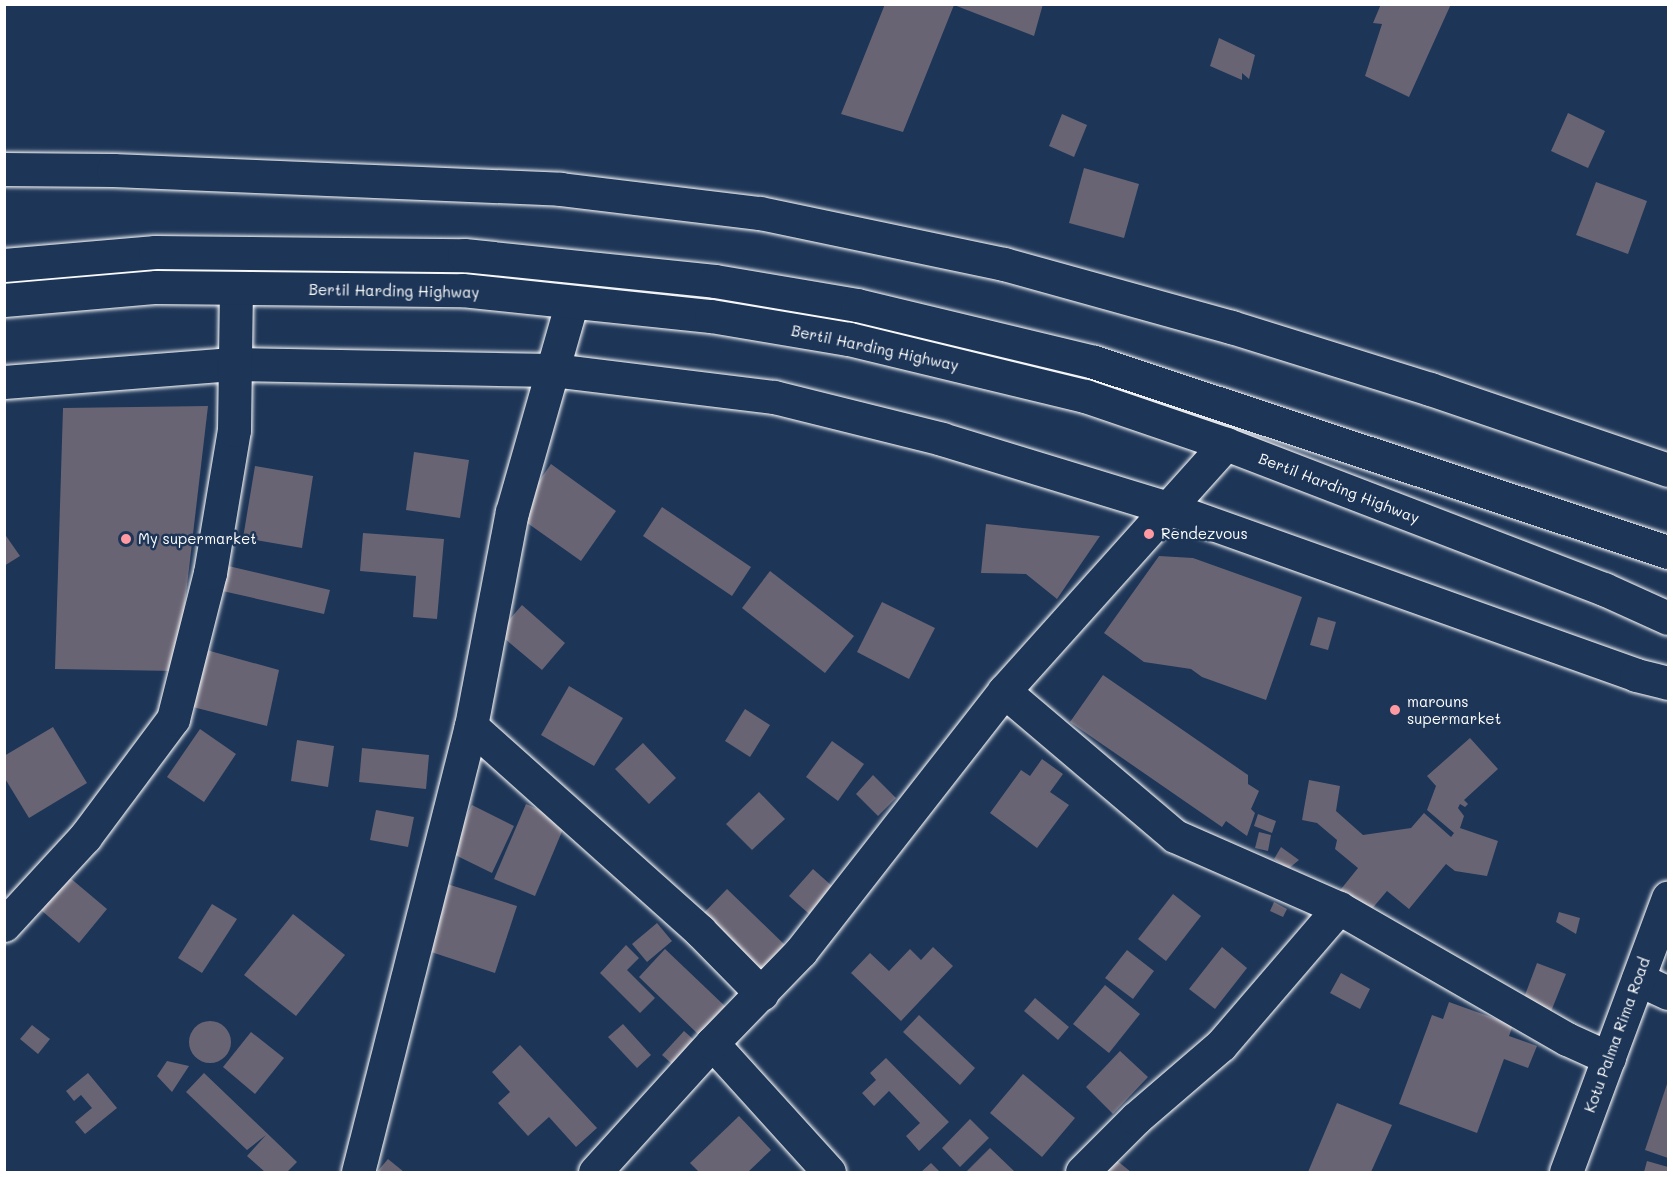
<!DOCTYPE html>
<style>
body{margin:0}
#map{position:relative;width:1673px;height:1177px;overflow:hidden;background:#1d3557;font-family:Mali,sans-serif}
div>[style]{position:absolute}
.building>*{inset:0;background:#686474}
.round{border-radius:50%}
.roads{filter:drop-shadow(0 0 2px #fff) drop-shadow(0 0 2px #fff)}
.minor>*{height:33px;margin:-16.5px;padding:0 16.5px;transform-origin:16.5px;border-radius:16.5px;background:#1d3557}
.major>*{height:33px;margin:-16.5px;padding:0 16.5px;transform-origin:16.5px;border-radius:16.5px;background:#1d3557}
.dots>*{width:16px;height:16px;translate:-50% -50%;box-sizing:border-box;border:3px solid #1d3557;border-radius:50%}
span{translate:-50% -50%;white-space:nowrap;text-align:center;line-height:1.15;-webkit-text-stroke:5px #1d3557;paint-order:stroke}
.street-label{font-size:15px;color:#fff}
.poi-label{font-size:15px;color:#fff}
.left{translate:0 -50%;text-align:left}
.frame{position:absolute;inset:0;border:6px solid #fff;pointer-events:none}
</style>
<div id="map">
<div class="building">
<div style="clip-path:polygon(885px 4px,1043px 4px,1034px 36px,954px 5px,903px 132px,841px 114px)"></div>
<div style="clip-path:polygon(1381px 4px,1451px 4px,1409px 97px,1365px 76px,1382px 24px,1373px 23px)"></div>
<div style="clip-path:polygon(1219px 38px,1255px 55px,1249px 79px,1242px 73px,1242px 80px,1210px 66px)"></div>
<div style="clip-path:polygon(1568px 113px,1605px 131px,1588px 168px,1551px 151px)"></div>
<div style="clip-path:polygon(1062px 114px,1087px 125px,1074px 157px,1049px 146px)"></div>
<div style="clip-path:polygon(1084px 168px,1139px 184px,1124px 238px,1069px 223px)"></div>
<div style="clip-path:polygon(1596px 182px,1647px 201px,1628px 254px,1576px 235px)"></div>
<div style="clip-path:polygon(208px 406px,177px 671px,55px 669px,63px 408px)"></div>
<div style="clip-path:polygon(414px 452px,469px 460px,460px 518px,406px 510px)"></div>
<div style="clip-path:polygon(551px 464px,616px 511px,581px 561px,516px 515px)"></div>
<div style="clip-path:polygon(255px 466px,313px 476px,302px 548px,243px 538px)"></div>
<div style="clip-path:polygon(662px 507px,751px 567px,732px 596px,643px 536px)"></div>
<div style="clip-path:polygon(986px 524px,1100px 536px,1057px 599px,1026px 574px,981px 573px)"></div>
<div style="clip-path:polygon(4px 533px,20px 556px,4px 566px)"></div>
<div style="clip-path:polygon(363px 533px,444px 539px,437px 619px,413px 617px,416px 576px,360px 571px)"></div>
<div style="clip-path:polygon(1159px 556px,1193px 558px,1302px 597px,1266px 700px,1202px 677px,1191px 669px,1144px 662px,1104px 633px)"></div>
<div style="clip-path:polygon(224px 565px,330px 590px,324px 614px,218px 590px)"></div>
<div style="clip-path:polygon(770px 571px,854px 636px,825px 673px,742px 608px)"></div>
<div style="clip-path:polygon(882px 602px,935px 628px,909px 679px,857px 652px)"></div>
<div style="clip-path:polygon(522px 605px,565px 643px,542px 670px,498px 633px)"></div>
<div style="clip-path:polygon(1318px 617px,1336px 622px,1328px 650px,1310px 645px)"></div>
<div style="clip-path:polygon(203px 649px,279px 670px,267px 726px,189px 706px)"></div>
<div style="clip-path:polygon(1103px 675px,1248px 775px,1248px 784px,1259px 791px,1251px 809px,1255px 813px,1247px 836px,1226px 821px,1222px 827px,1070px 722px)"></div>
<div style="clip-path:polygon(569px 686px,623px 718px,594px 766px,541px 735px)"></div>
<div style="clip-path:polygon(745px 709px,770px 725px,750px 757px,725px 741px)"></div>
<div style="clip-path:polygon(53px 727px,87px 783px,29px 818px,4px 777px,4px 756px)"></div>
<div style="clip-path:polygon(200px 729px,236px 754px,204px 802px,167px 777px)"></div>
<div style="clip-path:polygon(1470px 738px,1498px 769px,1464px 800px,1468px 804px,1465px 807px,1460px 804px,1458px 808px,1464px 816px,1460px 828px,1498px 841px,1487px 876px,1455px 871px,1446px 864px,1409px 909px,1387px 891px,1365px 917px,1337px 894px,1358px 868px,1335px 849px,1337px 840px,1317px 823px,1302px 820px,1309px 780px,1340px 786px,1336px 811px,1363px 835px,1411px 828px,1424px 813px,1451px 837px,1454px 833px,1427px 810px,1436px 786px,1427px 776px)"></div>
<div style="clip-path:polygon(297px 740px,334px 746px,328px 787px,291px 781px)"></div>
<div style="clip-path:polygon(832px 741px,864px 764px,838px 801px,806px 777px)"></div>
<div style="clip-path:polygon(643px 743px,676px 778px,649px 804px,615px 769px)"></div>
<div style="clip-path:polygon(362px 748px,429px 755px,426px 789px,359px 782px)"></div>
<div style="clip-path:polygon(1042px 759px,1063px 774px,1050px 792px,1069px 805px,1037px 848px,990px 813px,1021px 770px,1030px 776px)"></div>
<div style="clip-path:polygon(873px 775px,896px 798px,878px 816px,856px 794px)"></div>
<div style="clip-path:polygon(759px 792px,785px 819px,752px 850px,726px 824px)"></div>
<div style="clip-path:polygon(526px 804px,566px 822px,535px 896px,494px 879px)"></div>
<div style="clip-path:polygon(472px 805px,514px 826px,492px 873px,449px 852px)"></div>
<div style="clip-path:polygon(376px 810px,414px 817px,408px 847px,370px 840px)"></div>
<div style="clip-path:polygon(1258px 814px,1276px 821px,1272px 833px,1254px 826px)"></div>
<div style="clip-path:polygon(1259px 832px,1271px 835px,1268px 851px,1255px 848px)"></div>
<div style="clip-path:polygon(1281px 847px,1299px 860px,1288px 869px,1274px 859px)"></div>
<div style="clip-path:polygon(813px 869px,841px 894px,817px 921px,789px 896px)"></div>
<div style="clip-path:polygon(69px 877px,107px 909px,79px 943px,41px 910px)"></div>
<div style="clip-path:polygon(444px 883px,517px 906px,495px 973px,422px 949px)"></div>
<div style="clip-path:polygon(727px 889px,785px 945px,755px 977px,696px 921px)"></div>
<div style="clip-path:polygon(1173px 894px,1201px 916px,1166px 961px,1138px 939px)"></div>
<div style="clip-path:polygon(1274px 902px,1287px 909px,1283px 917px,1270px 911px)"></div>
<div style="clip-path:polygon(212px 904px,237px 919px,202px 973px,178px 958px)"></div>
<div style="clip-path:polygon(1559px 912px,1580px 918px,1576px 934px,1556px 922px)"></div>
<div style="clip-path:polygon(293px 914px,345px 955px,296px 1016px,244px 975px)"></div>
<div style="clip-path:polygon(657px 923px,672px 941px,647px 962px,632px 944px)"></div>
<div style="clip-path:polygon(626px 945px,639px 958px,627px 970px,655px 998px,640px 1013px,600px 973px)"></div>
<div style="clip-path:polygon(933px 947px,953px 966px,901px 1021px,851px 973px,870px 953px,889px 971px,910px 949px,921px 960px)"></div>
<div style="clip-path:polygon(1222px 947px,1247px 968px,1215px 1009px,1189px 989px)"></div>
<div style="clip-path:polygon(665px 949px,728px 1009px,701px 1037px,639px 977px)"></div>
<div style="clip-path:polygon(1127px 950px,1154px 971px,1133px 999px,1105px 978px)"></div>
<div style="clip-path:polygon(1537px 963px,1566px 974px,1550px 1014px,1522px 1003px)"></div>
<div style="clip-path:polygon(1341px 973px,1370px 989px,1360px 1009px,1330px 993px)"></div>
<div style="clip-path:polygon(1105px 985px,1140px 1014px,1109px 1053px,1073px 1024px)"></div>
<div style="clip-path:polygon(1035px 998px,1069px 1027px,1058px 1040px,1024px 1011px)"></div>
<div style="clip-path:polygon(1449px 1002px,1513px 1025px,1509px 1036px,1537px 1046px,1528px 1068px,1504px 1059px,1477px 1133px,1399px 1104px,1432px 1015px,1443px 1019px)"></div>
<div style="clip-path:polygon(919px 1015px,975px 1068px,960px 1085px,903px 1032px)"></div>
<div class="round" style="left:189px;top:1021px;width:42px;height:42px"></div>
<div style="clip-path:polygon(623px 1024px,651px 1055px,637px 1068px,608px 1037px)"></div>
<div style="clip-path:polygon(32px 1025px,50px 1039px,38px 1054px,20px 1039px)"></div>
<div style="clip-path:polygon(684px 1031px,703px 1048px,681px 1072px,662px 1055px)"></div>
<div style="clip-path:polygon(251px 1032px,284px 1058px,255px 1094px,223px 1067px)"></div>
<div style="clip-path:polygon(520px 1045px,597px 1128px,576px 1147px,549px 1117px,528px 1136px,498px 1103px,510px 1092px,492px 1072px)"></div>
<div style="clip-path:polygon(1120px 1051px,1148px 1077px,1113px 1114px,1086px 1087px)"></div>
<div style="clip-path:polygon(886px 1058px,949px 1122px,919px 1151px,906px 1136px,920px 1123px,889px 1091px,874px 1106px,862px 1093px,876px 1080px,870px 1073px)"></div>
<div style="clip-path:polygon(167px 1061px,189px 1066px,172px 1092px,157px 1076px)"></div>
<div style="clip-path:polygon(88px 1073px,117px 1108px,85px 1134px,75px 1122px,92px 1108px,81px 1095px,74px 1101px,66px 1091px)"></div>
<div style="clip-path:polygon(204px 1073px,297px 1162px,287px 1172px,265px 1172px,247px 1156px,266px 1135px,247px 1150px,186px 1092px)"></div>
<div style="clip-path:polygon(1023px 1074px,1075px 1118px,1042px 1157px,990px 1113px)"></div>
<div style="clip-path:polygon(1668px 1081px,1668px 1158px,1645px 1150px)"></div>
<div style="clip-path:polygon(1337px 1103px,1392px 1125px,1371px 1172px,1308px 1172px)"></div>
<div style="clip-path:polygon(739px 1116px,771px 1150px,748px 1172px,699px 1172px,690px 1163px)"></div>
<div style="clip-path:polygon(970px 1119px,989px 1138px,960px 1167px,942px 1148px)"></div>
<div style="clip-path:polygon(990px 1148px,1015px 1172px,966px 1172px)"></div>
<div style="clip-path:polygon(1110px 1155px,1131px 1172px,1094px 1172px)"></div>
<div style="clip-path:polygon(388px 1159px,404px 1172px,377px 1172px)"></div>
<div style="clip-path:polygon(1647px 1161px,1668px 1167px,1668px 1172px,1644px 1172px)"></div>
<div style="clip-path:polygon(931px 1163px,940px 1172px,921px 1172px)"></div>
</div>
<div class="roads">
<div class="minor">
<div style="left:4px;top:169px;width:109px;rotate:0.5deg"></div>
<div style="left:113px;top:170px;width:448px;rotate:2.4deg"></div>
<div style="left:561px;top:189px;width:200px;rotate:6.9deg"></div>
<div style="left:760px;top:213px;width:249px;rotate:11.8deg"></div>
<div style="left:1004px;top:264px;width:236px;rotate:15.5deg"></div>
<div style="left:1231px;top:327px;width:208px;rotate:17.3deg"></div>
<div style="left:1430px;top:389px;width:251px;rotate:18.8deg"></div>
<div style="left:4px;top:382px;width:232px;rotate:-4.5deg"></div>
<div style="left:235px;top:364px;width:318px;rotate:1.1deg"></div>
<div style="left:553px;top:370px;width:223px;rotate:7deg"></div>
<div style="left:774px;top:397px;width:173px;rotate:14deg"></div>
<div style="left:942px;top:439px;width:236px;rotate:17deg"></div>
<div style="left:1168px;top:508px;width:497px;rotate:19.6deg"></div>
<div style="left:1636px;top:675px;width:33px;rotate:14deg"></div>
<div style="left:1004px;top:691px;width:224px;rotate:40.3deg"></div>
<div style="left:1175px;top:836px;width:179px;rotate:23.7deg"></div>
<div style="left:1339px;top:908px;width:263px;rotate:29.9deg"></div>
<div style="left:1567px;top:1039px;width:46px;rotate:24.3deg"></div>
<div style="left:471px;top:726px;width:307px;rotate:41.8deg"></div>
<div style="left:700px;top:931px;width:88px;rotate:45.5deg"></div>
<div style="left:4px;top:925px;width:120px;rotate:-47.4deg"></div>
<div style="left:85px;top:837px;width:147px;rotate:-53.3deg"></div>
<div style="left:173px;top:719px;width:151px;rotate:-75.8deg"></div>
<div style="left:210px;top:573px;width:145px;rotate:-80.5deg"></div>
<div style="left:234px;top:430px;width:140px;rotate:-89.2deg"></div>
<div style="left:1638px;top:979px;width:33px;rotate:25deg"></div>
<div style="left:712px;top:1043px;width:174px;rotate:47.8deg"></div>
<div style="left:358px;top:1172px;width:460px;rotate:-75.8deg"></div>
<div style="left:471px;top:726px;width:218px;rotate:-79.2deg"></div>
<div style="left:512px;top:512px;width:218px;rotate:-74.1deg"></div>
<div style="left:595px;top:1172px;width:174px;rotate:-47.8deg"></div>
<div style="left:712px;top:1043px;width:128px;rotate:-45.9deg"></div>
<div style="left:801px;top:951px;width:330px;rotate:-52deg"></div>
<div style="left:1004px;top:691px;width:332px;rotate:-48.1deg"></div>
<div style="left:1082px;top:1172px;width:76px;rotate:-45deg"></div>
<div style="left:1136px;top:1118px;width:112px;rotate:-40.7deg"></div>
<div style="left:1221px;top:1045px;width:181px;rotate:-49.3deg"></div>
<div style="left:1566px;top:1172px;width:293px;rotate:-69.6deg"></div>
</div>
<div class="major">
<div style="left:4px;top:265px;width:152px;rotate:-4.9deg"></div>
<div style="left:155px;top:252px;width:309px;rotate:0.6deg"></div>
<div style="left:464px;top:255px;width:252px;rotate:5.9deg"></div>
<div style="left:715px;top:281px;width:144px;rotate:9.6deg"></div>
<div style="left:857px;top:305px;width:244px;rotate:13.5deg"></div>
<div style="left:1094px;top:362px;width:605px;rotate:18.32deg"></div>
<div style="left:4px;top:300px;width:153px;rotate:-4.9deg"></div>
<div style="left:156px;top:287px;width:306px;rotate:0.6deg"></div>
<div style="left:462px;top:290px;width:250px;rotate:6deg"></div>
<div style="left:711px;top:316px;width:140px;rotate:9.5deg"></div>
<div style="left:849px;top:339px;width:243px;rotate:13.6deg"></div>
<div style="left:1085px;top:396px;width:149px;rotate:18.8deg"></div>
<div style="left:1226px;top:444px;width:405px;rotate:21deg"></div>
<div style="left:1604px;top:589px;width:70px;rotate:24.4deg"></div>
</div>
</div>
<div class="dots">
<div style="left:1149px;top:534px;background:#ff9aa2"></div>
<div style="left:126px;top:539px;background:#ff9aa2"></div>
<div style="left:1395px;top:710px;background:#ff9aa2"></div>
</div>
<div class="street-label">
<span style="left:394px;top:291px;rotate:1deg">Bertil Harding Highway</span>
<span style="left:875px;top:348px;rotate:12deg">Bertil Harding Highway</span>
<span style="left:1339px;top:488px;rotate:21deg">Bertil Harding Highway</span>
<span style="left:1617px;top:1035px;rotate:-70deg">Kotu Palma Rima Road</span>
</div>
<div class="poi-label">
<span class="left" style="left:1161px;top:534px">Rendezvous</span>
<span class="left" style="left:138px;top:539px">My supermarket</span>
<span class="left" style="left:1407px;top:710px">marouns<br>supermarket</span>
</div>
<div class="frame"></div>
</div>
